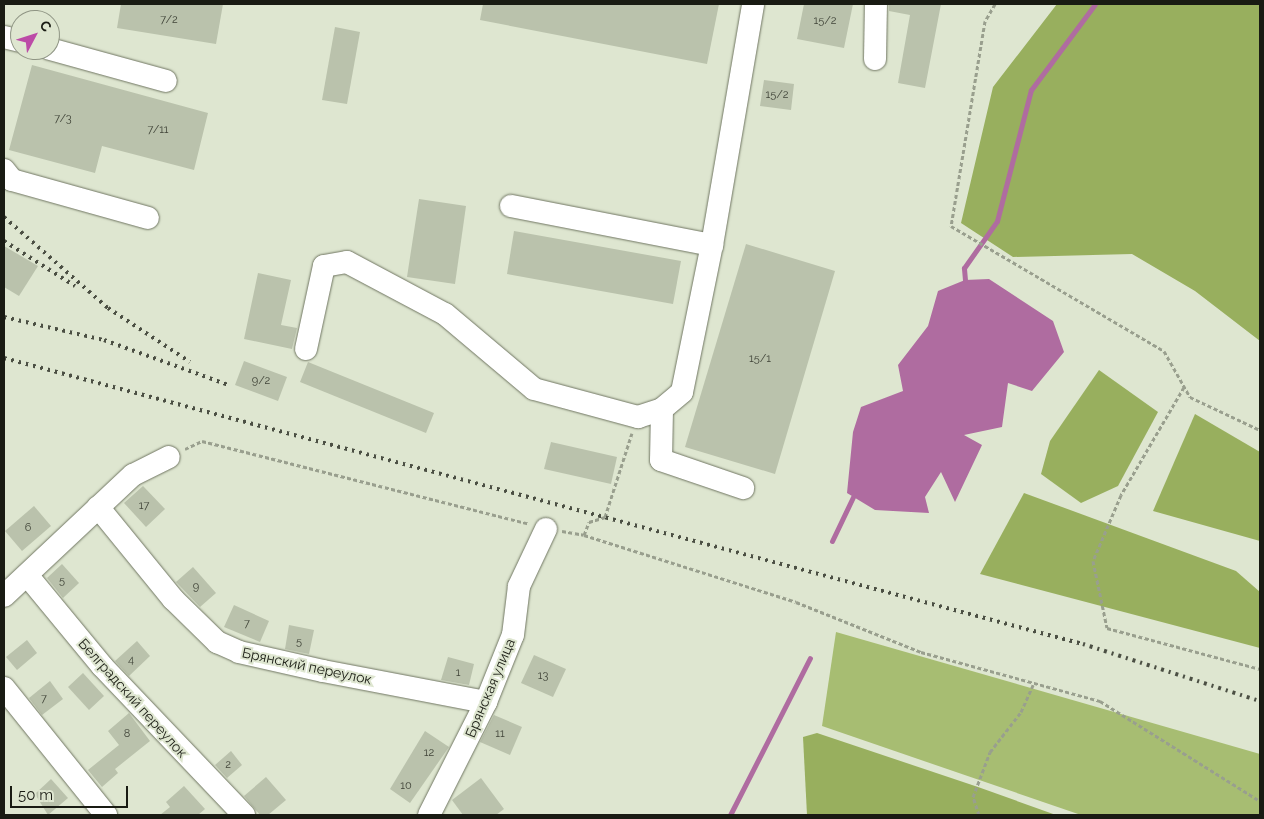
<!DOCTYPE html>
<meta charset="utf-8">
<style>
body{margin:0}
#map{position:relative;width:1264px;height:819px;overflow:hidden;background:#dee6d0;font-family:Raleway,sans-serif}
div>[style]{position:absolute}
.green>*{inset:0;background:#a7bd72}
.forest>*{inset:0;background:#98af5e}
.water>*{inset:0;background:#af6ca0}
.stream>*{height:5px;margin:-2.5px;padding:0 2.5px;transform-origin:2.5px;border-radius:2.5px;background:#af6ca0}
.building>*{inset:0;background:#bac2ac}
.path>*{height:3px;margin-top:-1.5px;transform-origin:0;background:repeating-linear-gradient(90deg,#999f8e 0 4px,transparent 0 6.5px)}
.roads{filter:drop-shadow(0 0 1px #707662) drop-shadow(0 0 1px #707662)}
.minor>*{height:22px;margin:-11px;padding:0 11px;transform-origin:11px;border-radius:11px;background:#fff}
.rail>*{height:4px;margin-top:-2px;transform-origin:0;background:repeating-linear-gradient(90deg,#4b4f43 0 2.5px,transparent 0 7.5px)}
span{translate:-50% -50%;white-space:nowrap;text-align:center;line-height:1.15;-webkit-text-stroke:4px #dee6d0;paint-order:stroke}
.number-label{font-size:11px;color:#414539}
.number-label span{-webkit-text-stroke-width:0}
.street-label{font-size:14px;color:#191b13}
.frame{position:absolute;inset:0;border:5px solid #191b13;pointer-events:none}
.north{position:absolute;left:10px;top:10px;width:50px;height:50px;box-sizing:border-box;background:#dee6d0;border:1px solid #8f9584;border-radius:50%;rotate:50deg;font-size:14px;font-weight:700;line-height:20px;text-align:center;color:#191b13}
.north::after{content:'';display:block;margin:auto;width:18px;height:22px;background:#bc4ba7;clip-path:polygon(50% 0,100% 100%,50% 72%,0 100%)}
.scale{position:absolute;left:10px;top:786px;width:118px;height:22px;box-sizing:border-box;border:2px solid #191b13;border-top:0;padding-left:6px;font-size:15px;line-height:18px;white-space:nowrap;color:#191b13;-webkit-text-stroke:4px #dee6d0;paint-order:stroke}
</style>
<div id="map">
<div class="green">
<div style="clip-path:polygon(836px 632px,1260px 754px,1260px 815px,1081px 815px,822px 726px)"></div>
</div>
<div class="forest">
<div style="clip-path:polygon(1057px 4px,1260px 4px,1260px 341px,1195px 291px,1132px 254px,1013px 257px,961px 223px,993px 87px)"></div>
<div style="clip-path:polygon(1099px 370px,1158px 412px,1118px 486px,1081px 503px,1041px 474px,1050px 441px)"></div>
<div style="clip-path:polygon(1195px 414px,1260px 452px,1260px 541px,1153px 511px)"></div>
<div style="clip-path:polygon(1024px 493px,1236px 571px,1260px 592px,1260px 648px,980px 574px)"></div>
<div style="clip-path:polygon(817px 733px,978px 787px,1056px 815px,807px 815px,803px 737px)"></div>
</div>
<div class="water">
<div style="clip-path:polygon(989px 279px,1053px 321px,1064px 352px,1032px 391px,1008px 383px,1002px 427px,964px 435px,982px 445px,955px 502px,941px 472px,925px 497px,929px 513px,875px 510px,847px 493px,853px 432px,861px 407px,903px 391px,898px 365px,928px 326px,938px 291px,965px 280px)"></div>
</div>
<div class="stream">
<div style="left:965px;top:280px;width:12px;rotate:-95deg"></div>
<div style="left:964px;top:268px;width:57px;rotate:-54.9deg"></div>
<div style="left:997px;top:221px;width:135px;rotate:-75.5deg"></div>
<div style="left:1031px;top:90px;width:107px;rotate:-53.3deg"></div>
<div style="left:832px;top:541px;width:49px;rotate:-64.5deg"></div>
<div style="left:730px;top:815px;width:176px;rotate:-63deg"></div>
</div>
<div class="building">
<div style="clip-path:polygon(121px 4px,223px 4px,216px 44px,117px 28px)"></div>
<div style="clip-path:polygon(483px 4px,719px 4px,707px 64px,480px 20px)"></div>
<div style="clip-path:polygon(804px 4px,853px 4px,844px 48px,797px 39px)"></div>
<div style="clip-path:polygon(889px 4px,941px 4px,925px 88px,898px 83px,910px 15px,889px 11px)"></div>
<div style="clip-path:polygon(335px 27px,360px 32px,347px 104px,322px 100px)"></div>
<div style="clip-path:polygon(32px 65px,208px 113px,194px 170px,102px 146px,95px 173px,9px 150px)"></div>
<div style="clip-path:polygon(764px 80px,794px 84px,791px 110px,760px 106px)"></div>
<div style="clip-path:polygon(419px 199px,466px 206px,455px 284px,407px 277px)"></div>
<div style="clip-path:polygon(514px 231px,681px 261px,673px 304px,507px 274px)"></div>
<div style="clip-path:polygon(746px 244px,835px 271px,775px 474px,685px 447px)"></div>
<div style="clip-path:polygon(4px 246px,38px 266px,19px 296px,4px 287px)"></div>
<div style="clip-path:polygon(258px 273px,291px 280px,281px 325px,297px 328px,292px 349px,244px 339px)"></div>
<div style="clip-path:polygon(244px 361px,287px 377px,278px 401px,235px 385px)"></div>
<div style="clip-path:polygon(308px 362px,434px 413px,426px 433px,300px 382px)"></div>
<div style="clip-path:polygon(551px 442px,617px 457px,611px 484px,544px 469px)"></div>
<div style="clip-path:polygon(143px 486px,165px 509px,146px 527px,124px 503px)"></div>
<div style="clip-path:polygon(34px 506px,51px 526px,22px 551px,5px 531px)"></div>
<div style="clip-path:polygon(62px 564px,79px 583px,63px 598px,47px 578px)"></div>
<div style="clip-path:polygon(193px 567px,216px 593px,200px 607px,176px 582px)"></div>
<div style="clip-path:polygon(234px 605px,269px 621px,260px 642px,224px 627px)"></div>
<div style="clip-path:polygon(289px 625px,314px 630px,309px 654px,285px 649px)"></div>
<div style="clip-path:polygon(27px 640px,37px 653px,17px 670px,6px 657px)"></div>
<div style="clip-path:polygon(137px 641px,150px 656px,129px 676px,115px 661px)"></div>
<div style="clip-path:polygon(534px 655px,566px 669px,553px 697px,521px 683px)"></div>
<div style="clip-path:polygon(448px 657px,474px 664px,469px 685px,441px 680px)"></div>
<div style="clip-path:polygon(83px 673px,104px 696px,89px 710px,68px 687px)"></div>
<div style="clip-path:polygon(50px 681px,63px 699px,42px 715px,29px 698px)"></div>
<div style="clip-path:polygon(129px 713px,150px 741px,115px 769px,118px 773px,102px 787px,88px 770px,119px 745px,108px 731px)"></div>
<div style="clip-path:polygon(494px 715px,522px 727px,510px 755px,480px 742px)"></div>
<div style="clip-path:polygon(425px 731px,449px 747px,410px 803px,390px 789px)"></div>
<div style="clip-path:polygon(231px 751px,242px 765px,227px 778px,215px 765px)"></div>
<div style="clip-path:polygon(266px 777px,286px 800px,268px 815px,260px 815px,244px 796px)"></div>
<div style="clip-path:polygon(481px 778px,504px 809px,496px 815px,463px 815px,452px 800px)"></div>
<div style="clip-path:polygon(51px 779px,68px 798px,48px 815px,35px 794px)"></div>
<div style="clip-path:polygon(184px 786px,205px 809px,198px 815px,160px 815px,170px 807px,166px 802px)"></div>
</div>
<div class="path">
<div style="left:995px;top:4px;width:20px;rotate:120deg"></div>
<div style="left:985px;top:21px;width:208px;rotate:99.4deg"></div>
<div style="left:951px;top:226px;width:247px;rotate:30.4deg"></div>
<div style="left:1164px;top:351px;width:53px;rotate:60.5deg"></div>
<div style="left:1190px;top:397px;width:77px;rotate:25.2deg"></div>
<div style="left:1184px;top:387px;width:125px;rotate:120.3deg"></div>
<div style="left:1121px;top:495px;width:72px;rotate:113deg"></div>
<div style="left:1093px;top:561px;width:68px;rotate:78.2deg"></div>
<div style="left:1107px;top:628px;width:158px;rotate:15deg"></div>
<div style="left:185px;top:449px;width:19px;rotate:-25deg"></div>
<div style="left:202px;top:441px;width:337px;rotate:14.2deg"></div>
<div style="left:562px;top:531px;width:22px;rotate:10deg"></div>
<div style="left:584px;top:535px;width:222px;rotate:17.5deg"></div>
<div style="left:796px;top:602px;width:135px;rotate:21.8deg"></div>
<div style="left:921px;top:652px;width:186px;rotate:15.3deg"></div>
<div style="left:1100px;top:701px;width:189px;rotate:32deg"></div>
<div style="left:584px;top:535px;width:14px;rotate:-69deg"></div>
<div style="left:589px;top:522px;width:17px;rotate:-17deg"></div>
<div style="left:605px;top:517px;width:88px;rotate:-72.2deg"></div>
<div style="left:979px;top:815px;width:19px;rotate:-108deg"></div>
<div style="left:973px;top:797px;width:48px;rotate:-69.3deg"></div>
<div style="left:990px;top:752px;width:51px;rotate:-52.2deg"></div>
<div style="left:1021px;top:712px;width:30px;rotate:-66deg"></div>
</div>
<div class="roads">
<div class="minor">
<div style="left:4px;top:37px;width:16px;rotate:14deg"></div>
<div style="left:50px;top:49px;width:120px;rotate:15.4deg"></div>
<div style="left:875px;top:59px;width:55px;rotate:-89deg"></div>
<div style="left:4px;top:170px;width:13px;rotate:51deg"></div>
<div style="left:12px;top:180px;width:141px;rotate:15.6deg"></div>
<div style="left:511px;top:206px;width:205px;rotate:11deg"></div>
<div style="left:306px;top:349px;width:85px;rotate:-77.8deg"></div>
<div style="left:324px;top:266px;width:23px;rotate:-10deg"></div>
<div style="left:347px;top:262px;width:111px;rotate:28deg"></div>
<div style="left:445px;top:314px;width:116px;rotate:40.1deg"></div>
<div style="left:534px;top:389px;width:108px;rotate:15.1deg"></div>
<div style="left:638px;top:417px;width:25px;rotate:-18deg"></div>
<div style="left:662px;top:409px;width:26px;rotate:-40deg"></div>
<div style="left:682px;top:392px;width:150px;rotate:-78.5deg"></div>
<div style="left:712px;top:245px;width:244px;rotate:-80.3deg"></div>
<div style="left:662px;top:409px;width:51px;rotate:91.1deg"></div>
<div style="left:661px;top:460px;width:87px;rotate:18.9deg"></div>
<div style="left:98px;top:507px;width:119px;rotate:50.8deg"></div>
<div style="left:173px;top:599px;width:62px;rotate:44.3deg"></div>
<div style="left:217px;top:642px;width:24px;rotate:24deg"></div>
<div style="left:239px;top:652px;width:86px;rotate:12.7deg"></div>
<div style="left:323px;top:671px;width:166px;rotate:10.8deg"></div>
<div style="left:27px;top:575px;width:118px;rotate:50.5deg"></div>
<div style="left:102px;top:666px;width:206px;rotate:46.4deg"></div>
<div style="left:4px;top:596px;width:177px;rotate:-43.2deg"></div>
<div style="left:133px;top:475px;width:40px;rotate:-26.6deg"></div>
<div style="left:4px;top:688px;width:163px;rotate:51.2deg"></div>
<div style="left:429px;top:815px;width:127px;rotate:-63.2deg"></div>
<div style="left:486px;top:702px;width:72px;rotate:-68.1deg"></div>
<div style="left:513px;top:635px;width:49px;rotate:-83deg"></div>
<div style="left:519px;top:586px;width:63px;rotate:-64.7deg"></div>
</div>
</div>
<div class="rail">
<div style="left:4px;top:217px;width:138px;rotate:41.2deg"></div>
<div style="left:108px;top:308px;width:98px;rotate:33.4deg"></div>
<div style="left:4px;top:241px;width:84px;rotate:32.4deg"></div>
<div style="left:4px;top:317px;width:103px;rotate:13deg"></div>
<div style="left:104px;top:340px;width:132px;rotate:19.9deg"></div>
<div style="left:4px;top:358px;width:1116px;rotate:14.85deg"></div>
<div style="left:1083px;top:644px;width:186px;rotate:17.9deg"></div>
</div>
<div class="number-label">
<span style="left:169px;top:20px">7/2</span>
<span style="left:825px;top:21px">15/2</span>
<span style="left:777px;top:95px">15/2</span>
<span style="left:63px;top:119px">7/3</span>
<span style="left:158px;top:130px">7/11</span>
<span style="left:760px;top:359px">15/1</span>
<span style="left:261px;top:381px">9/2</span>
<span style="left:144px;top:506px">17</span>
<span style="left:28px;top:528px">6</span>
<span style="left:62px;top:581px">5</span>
<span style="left:196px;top:587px">9</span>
<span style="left:247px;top:624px">7</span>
<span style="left:299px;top:642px">5</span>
<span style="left:131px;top:660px">4</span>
<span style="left:458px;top:673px">1</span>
<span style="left:543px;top:676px">13</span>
<span style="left:44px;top:699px">7</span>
<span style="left:127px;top:734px">8</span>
<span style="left:500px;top:734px">11</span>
<span style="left:429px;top:753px">12</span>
<span style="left:228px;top:765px">2</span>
<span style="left:406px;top:786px">10</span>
</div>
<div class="street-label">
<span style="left:307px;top:666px;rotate:12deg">Брянский переулок</span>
<span style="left:490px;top:688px;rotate:-67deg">Брянская улица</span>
<span style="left:133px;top:698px;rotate:48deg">Белградский переулок</span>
</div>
<div class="frame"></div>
<div class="north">С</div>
<div class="scale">50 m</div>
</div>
